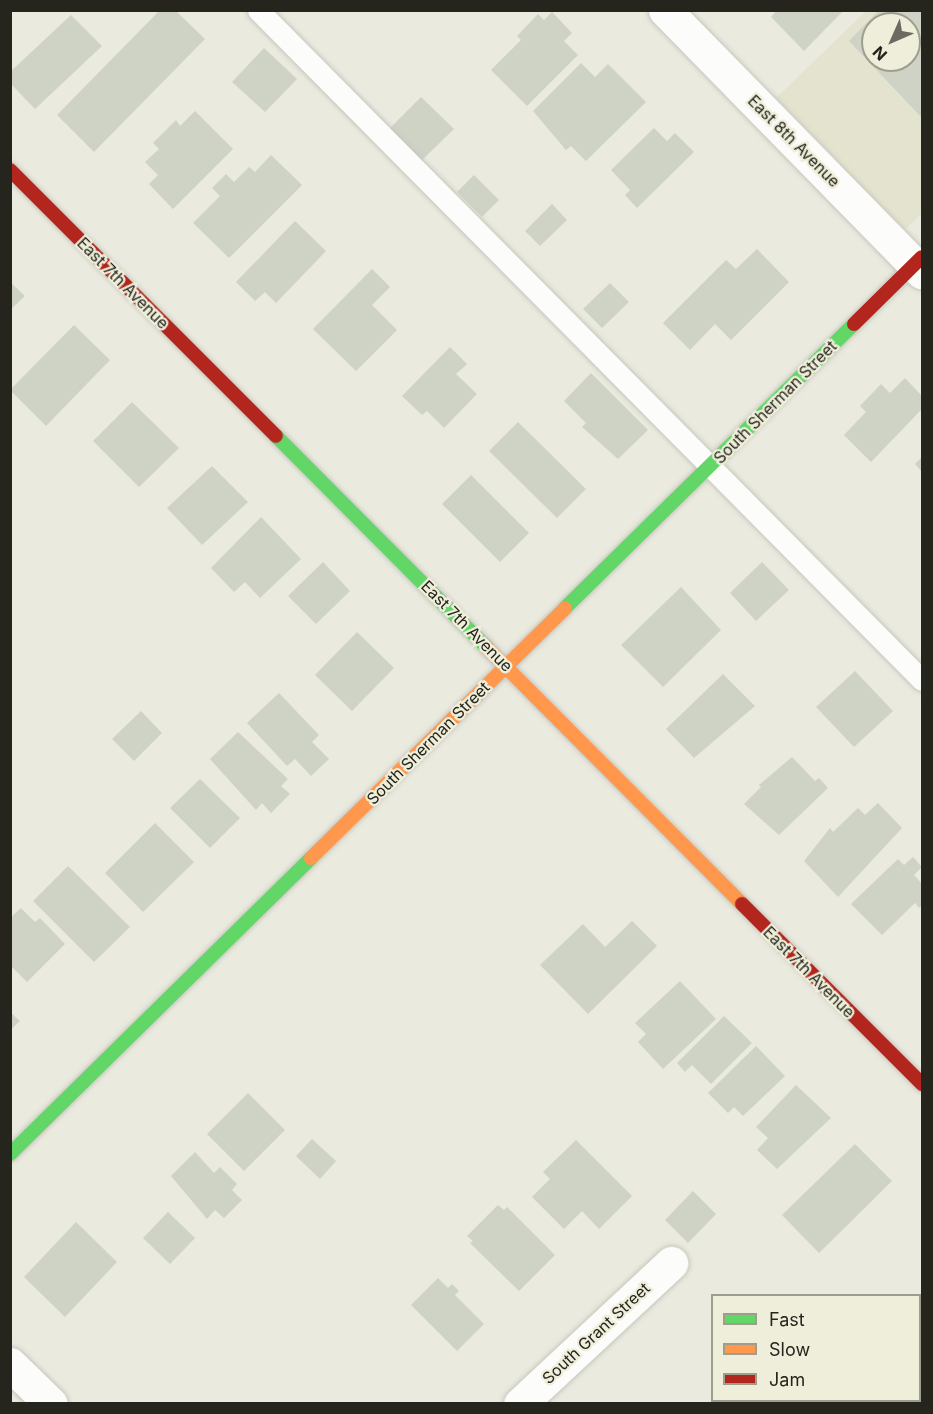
<!DOCTYPE html>
<style>
body{margin:0}
#map{position:relative;width:933px;height:1414px;overflow:hidden;background:#eaeadf;font-family:Inter,sans-serif}
div>[style]{position:absolute}
.built>*{inset:0;background:#e4e3cf}
.building>*{inset:0;background:#ced3c6}
.roads{filter:drop-shadow(0 0 2px #c7c7bf) drop-shadow(0 0 2px #c7c7bf)}
.lane>*{height:21px;margin:-10.5px;padding:0 10.5px;transform-origin:10.5px;border-radius:10.5px;background:#fcfcfa}
.street>*{height:33px;margin:-16.5px;padding:0 16.5px;transform-origin:16.5px;border-radius:16.5px;background:#fcfcfa}
.fast>*{height:14px;margin:-7px;padding:0 7px;transform-origin:7px;border-radius:7px;background:#63d668}
.slow>*{height:14px;margin:-7px;padding:0 7px;transform-origin:7px;border-radius:7px;background:#ff974d}
.jam>*{height:14px;margin:-7px;padding:0 7px;transform-origin:7px;border-radius:7px;background:#b3261e}
span{translate:-50% -50%;white-space:nowrap;text-align:center;line-height:1.15;-webkit-text-stroke:4.5px #efeeda;paint-order:stroke}
.street-label{font-size:16px;color:#25251e}
.frame{position:absolute;inset:0;border:12px solid #25251e;pointer-events:none}
.legend{position:absolute;left:711px;top:1294px;width:210px;height:108px;box-sizing:border-box;background:#efeeda;border:2px solid #9e9e8f;margin:0;padding:8px 10px;list-style:none;font-size:18px;color:#25251e}
.legend li{display:flex;align-items:center;gap:12px;height:30px}
.legend b{width:30px;border:2px solid #9e9e8f}
.north{position:absolute;left:861px;top:12px;width:60px;height:60px;box-sizing:border-box;background:#efeeda;border:2px solid #9e9e8f;border-radius:50%;rotate:225deg;font-size:16px;font-weight:700;line-height:24px;text-align:center;color:#25251e}
.north::after{content:'';display:block;margin:auto;width:21px;height:27px;background:#6a6a62;clip-path:polygon(50% 0,100% 100%,50% 72%,0 100%)}
</style>
<div id="map">
<div class="built">
<div style="clip-path:polygon(evenodd,866px 11px,922px 11px,922px 213px,905px 230px,776px 98px,866px 11px,873px 24px,909px 24px,909px 60px,873px 60px,873px 24px)"></div>
</div>
<div class="building">
<div style="clip-path:polygon(160px 10px,175px 10px,205px 39px,94px 152px,57px 115px)"></div>
<div style="clip-path:polygon(777px 10px,844px 10px,804px 51px,771px 17px)"></div>
<div style="clip-path:polygon(evenodd,879px 10px,922px 10px,922px 118px,849px 41px,879px 10px,873px 24px,909px 24px,909px 60px,873px 60px,873px 24px)"></div>
<div style="clip-path:polygon(552px 12px,572px 33px,564px 41px,578px 55px,527px 106px,491px 70px,521px 40px,517px 36px,538px 14px,544px 20px)"></div>
<div style="clip-path:polygon(71px 15px,102px 46px,35px 109px,10px 83px,10px 72px)"></div>
<div style="clip-path:polygon(264px 48px,297px 79px,265px 112px,232px 82px)"></div>
<div style="clip-path:polygon(581px 63px,595px 77px,608px 64px,646px 102px,586px 161px,571px 146px,566px 150px,533px 111px)"></div>
<div style="clip-path:polygon(421px 97px,454px 129px,418px 164px,386px 132px)"></div>
<div style="clip-path:polygon(195px 111px,233px 149px,173px 209px,149px 184px,158px 175px,145px 162px,159px 149px,153px 143px,176px 120px,180px 126px)"></div>
<div style="clip-path:polygon(654px 128px,667px 141px,675px 133px,694px 152px,637px 208px,625px 195px,630px 190px,611px 170px)"></div>
<div style="clip-path:polygon(271px 155px,302px 185px,229px 258px,193px 223px,220px 196px,212px 188px,226px 174px,234px 182px,249px 167px,255px 172px)"></div>
<div style="clip-path:polygon(474px 175px,499px 200px,482px 217px,457px 192px)"></div>
<div style="clip-path:polygon(552px 204px,567px 220px,540px 246px,525px 231px)"></div>
<div style="clip-path:polygon(295px 221px,326px 251px,276px 303px,265px 292px,255px 301px,236px 282px)"></div>
<div style="clip-path:polygon(757px 249px,789px 282px,731px 340px,715px 324px,690px 350px,663px 323px,726px 260px,736px 269px)"></div>
<div style="clip-path:polygon(372px 269px,390px 287px,372px 305px,397px 330px,356px 371px,313px 329px)"></div>
<div style="clip-path:polygon(10px 282px,25px 296px,10px 310px)"></div>
<div style="clip-path:polygon(610px 283px,629px 302px,602px 328px,583px 309px)"></div>
<div style="clip-path:polygon(74px 325px,110px 360px,46px 426px,10px 390px)"></div>
<div style="clip-path:polygon(450px 347px,467px 364px,456px 374px,477px 394px,444px 428px,427px 411px,422px 415px,402px 396px)"></div>
<div style="clip-path:polygon(591px 373px,648px 430px,618px 459px,582px 427px,586px 423px,564px 401px)"></div>
<div style="clip-path:polygon(905px 378px,922px 396px,922px 409px,871px 462px,844px 435px,866px 412px,860px 406px,881px 384px,890px 393px)"></div>
<div style="clip-path:polygon(132px 402px,179px 448px,139px 487px,93px 441px)"></div>
<div style="clip-path:polygon(518px 422px,586px 489px,557px 518px,489px 451px)"></div>
<div style="clip-path:polygon(922px 457px,922px 472px,915px 464px)"></div>
<div style="clip-path:polygon(212px 466px,248px 502px,202px 545px,167px 508px)"></div>
<div style="clip-path:polygon(471px 475px,529px 533px,500px 562px,442px 504px)"></div>
<div style="clip-path:polygon(261px 517px,301px 559px,260px 598px,245px 582px,234px 592px,211px 568px)"></div>
<div style="clip-path:polygon(323px 562px,350px 591px,316px 624px,288px 596px)"></div>
<div style="clip-path:polygon(762px 562px,789px 590px,756px 621px,730px 593px)"></div>
<div style="clip-path:polygon(681px 587px,721px 630px,663px 687px,621px 645px)"></div>
<div style="clip-path:polygon(357px 632px,394px 668px,352px 711px,315px 675px)"></div>
<div style="clip-path:polygon(855px 671px,893px 711px,854px 747px,816px 707px)"></div>
<div style="clip-path:polygon(723px 674px,755px 706px,694px 758px,666px 729px)"></div>
<div style="clip-path:polygon(279px 693px,319px 735px,312px 742px,329px 759px,311px 776px,295px 759px,287px 766px,247px 723px)"></div>
<div style="clip-path:polygon(141px 711px,162px 733px,134px 761px,112px 739px)"></div>
<div style="clip-path:polygon(238px 732px,288px 779px,281px 786px,290px 794px,271px 813px,262px 803px,256px 810px,210px 759px)"></div>
<div style="clip-path:polygon(792px 757px,815px 781px,819px 778px,828px 788px,779px 835px,744px 804px,761px 787px,759px 785px)"></div>
<div style="clip-path:polygon(200px 779px,240px 818px,210px 848px,170px 808px)"></div>
<div style="clip-path:polygon(878px 803px,902px 828px,838px 897px,804px 861px,830px 828px,833px 832px,858px 808px,865px 815px)"></div>
<div style="clip-path:polygon(155px 823px,194px 862px,143px 912px,105px 873px)"></div>
<div style="clip-path:polygon(913px 857px,922px 867px,914px 875px,922px 884px,922px 905px,919px 908px,915px 903px,882px 935px,851px 904px,898px 859px,904px 865px)"></div>
<div style="clip-path:polygon(68px 866px,130px 927px,94px 962px,33px 901px)"></div>
<div style="clip-path:polygon(21px 908px,35px 922px,40px 918px,65px 944px,27px 982px,10px 965px,10px 918px)"></div>
<div style="clip-path:polygon(632px 921px,657px 946px,588px 1014px,540px 965px,583px 924px,605px 947px)"></div>
<div style="clip-path:polygon(680px 981px,716px 1019px,663px 1069px,638px 1042px,646px 1034px,635px 1023px)"></div>
<div style="clip-path:polygon(10px 1012px,20px 1021px,10px 1030px)"></div>
<div style="clip-path:polygon(724px 1016px,752px 1043px,711px 1084px,692px 1065px,685px 1072px,677px 1063px)"></div>
<div style="clip-path:polygon(756px 1046px,785px 1076px,743px 1116px,734px 1107px,728px 1113px,708px 1093px)"></div>
<div style="clip-path:polygon(796px 1085px,831px 1118px,777px 1169px,757px 1150px,768px 1138px,756px 1127px)"></div>
<div style="clip-path:polygon(248px 1093px,285px 1130px,244px 1171px,207px 1134px)"></div>
<div style="clip-path:polygon(312px 1139px,336px 1161px,320px 1179px,296px 1156px)"></div>
<div style="clip-path:polygon(576px 1140px,632px 1196px,599px 1229px,582px 1211px,564px 1229px,532px 1197px,550px 1179px,543px 1172px)"></div>
<div style="clip-path:polygon(855px 1144px,892px 1181px,819px 1253px,782px 1215px)"></div>
<div style="clip-path:polygon(195px 1152px,214px 1173px,220px 1167px,237px 1184px,232px 1190px,242px 1200px,224px 1218px,215px 1210px,207px 1219px,171px 1176px)"></div>
<div style="clip-path:polygon(693px 1191px,716px 1214px,688px 1243px,665px 1220px)"></div>
<div style="clip-path:polygon(498px 1205px,504px 1210px,507px 1207px,555px 1255px,519px 1291px,470px 1243px,473px 1241px,467px 1236px)"></div>
<div style="clip-path:polygon(168px 1212px,195px 1238px,170px 1264px,143px 1238px)"></div>
<div style="clip-path:polygon(76px 1222px,117px 1262px,65px 1317px,24px 1277px)"></div>
<div style="clip-path:polygon(438px 1278px,448px 1288px,452px 1284px,459px 1291px,455px 1295px,484px 1324px,457px 1351px,411px 1305px)"></div>
<div style="clip-path:polygon(922px 1333px,922px 1404px,856px 1404px,920px 1400px)"></div>
</div>
<div class="roads">
<div class="lane">
<div style="left:258px;top:10px;width:943px;rotate:45.26deg"></div>
</div>
<div class="street">
<div style="left:665px;top:10px;width:367px;rotate:45.6deg"></div>
<div style="left:10px;top:1364px;width:57px;rotate:44.3deg"></div>
<div style="left:520px;top:1404px;width:207px;rotate:-43deg"></div>
</div>
<div class="fast">
<div style="left:276px;top:436px;width:299px;rotate:45.1deg"></div>
<div style="left:565px;top:608px;width:405px;rotate:-44.5deg"></div>
<div style="left:10px;top:1154px;width:422px;rotate:-44.5deg"></div>
</div>
<div class="slow">
<div style="left:487px;top:648px;width:361px;rotate:45.1deg"></div>
<div style="left:311px;top:858px;width:356px;rotate:-44.5deg"></div>
</div>
<div class="jam">
<div style="left:10px;top:170px;width:376px;rotate:45deg"></div>
<div style="left:854px;top:324px;width:95px;rotate:-44.6deg"></div>
<div style="left:742px;top:904px;width:255px;rotate:45deg"></div>
</div>
</div>
<div class="street-label">
<span style="left:794px;top:141px;rotate:45deg">East 8th Avenue</span>
<span style="left:123px;top:283px;rotate:45deg">East 7th Avenue</span>
<span style="left:775px;top:402px;rotate:-45deg">South Sherman Street</span>
<span style="left:467px;top:626px;rotate:45deg">East 7th Avenue</span>
<span style="left:428px;top:743px;rotate:-45deg">South Sherman Street</span>
<span style="left:809px;top:972px;rotate:45deg">East 7th Avenue</span>
<span style="left:596px;top:1333px;rotate:-43deg">South Grant Street</span>
</div>
<div class="frame"></div>
<ul class="legend">
<li><b style="height:8px;background:#63d668"></b>Fast</li>
<li><b style="height:8px;background:#ff974d"></b>Slow</li>
<li><b style="height:8px;background:#b3261e"></b>Jam</li>
</ul>
<div class="north">N</div>
</div>
